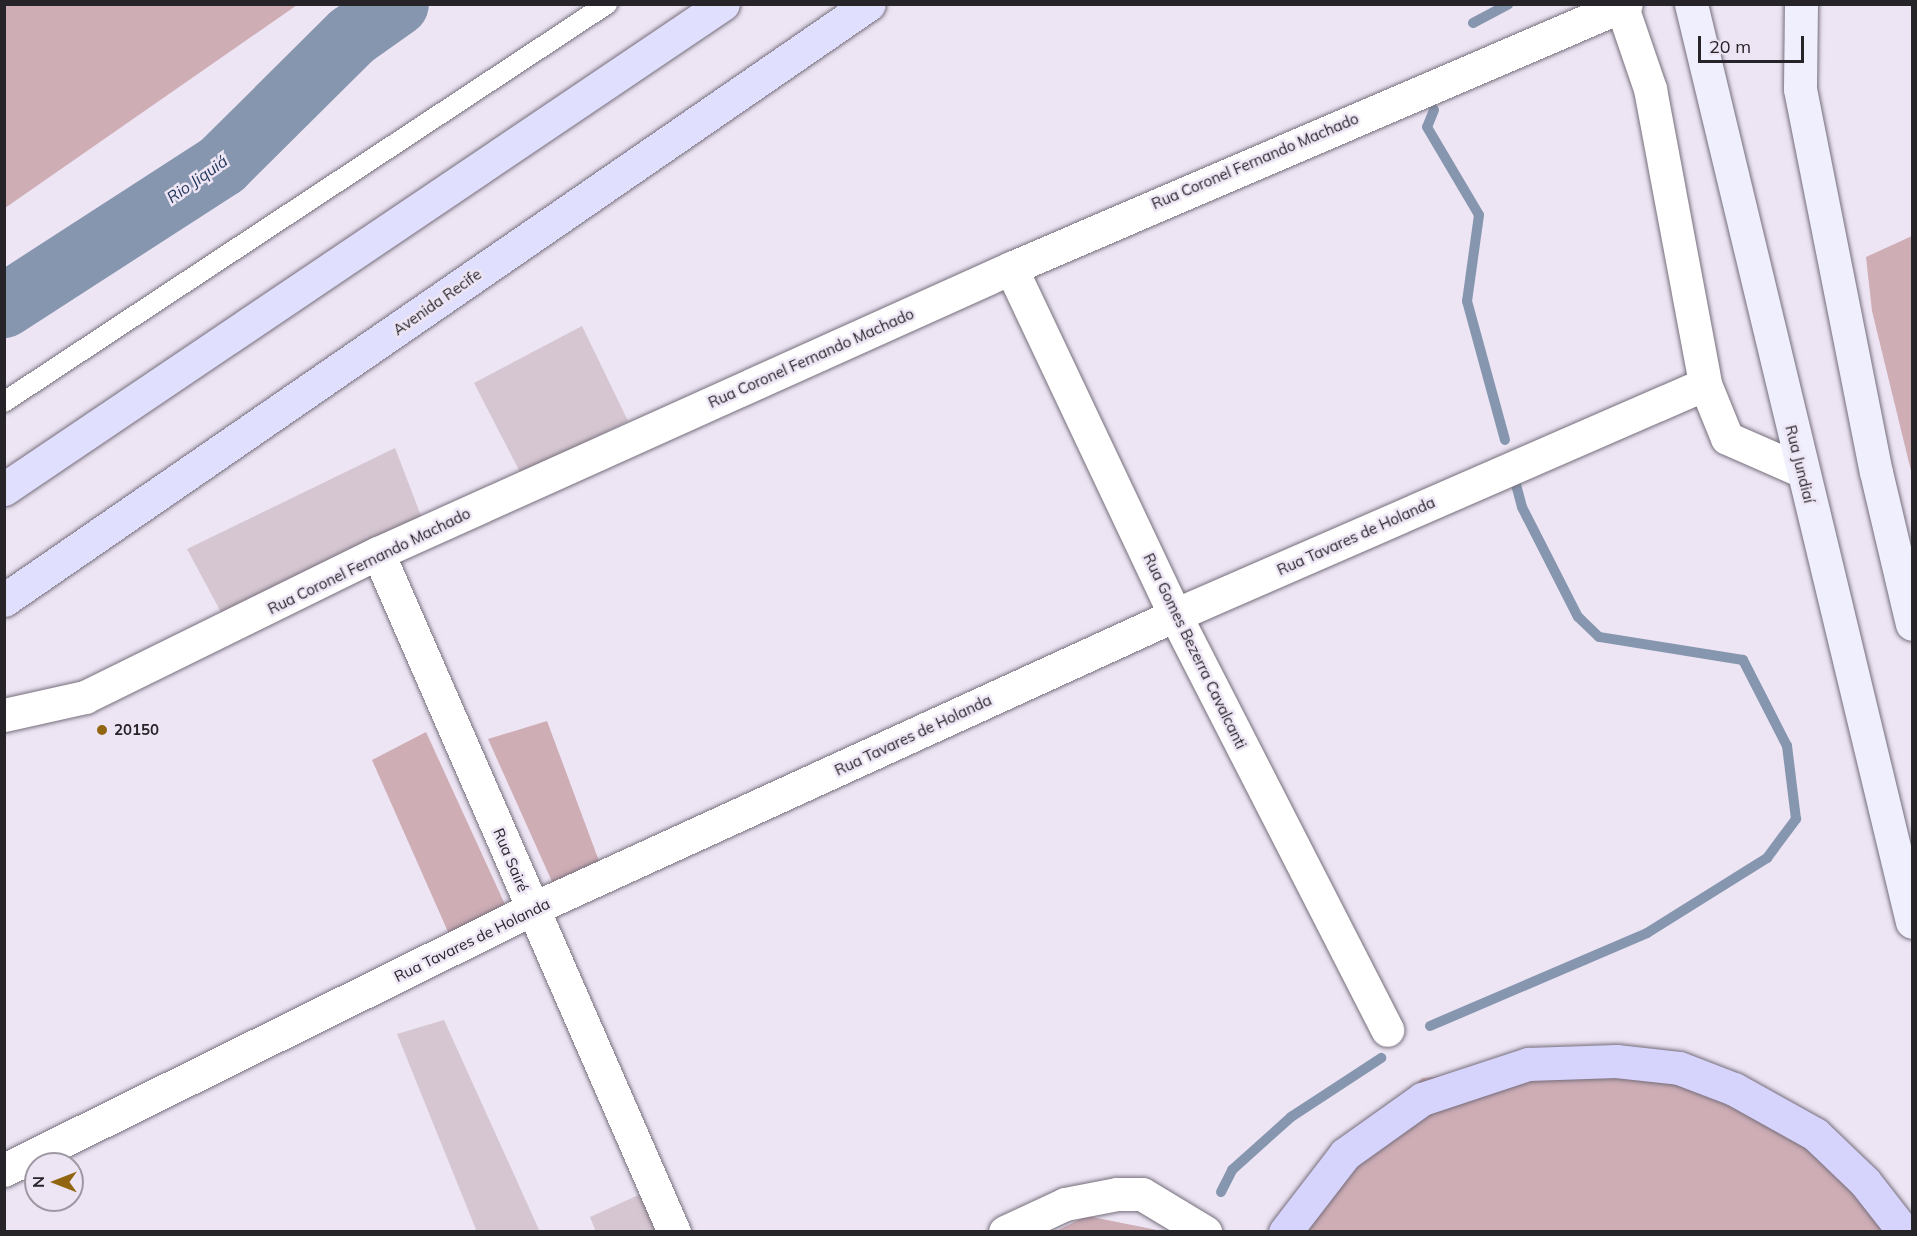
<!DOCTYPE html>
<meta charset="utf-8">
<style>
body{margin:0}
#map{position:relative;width:1917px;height:1236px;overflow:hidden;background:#ede5f4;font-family:Mulish,sans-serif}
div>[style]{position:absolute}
.green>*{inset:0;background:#ceadb5}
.stream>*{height:10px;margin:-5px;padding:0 5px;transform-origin:5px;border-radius:5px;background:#8796af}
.river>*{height:64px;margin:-32px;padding:0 32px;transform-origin:32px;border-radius:32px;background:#8796af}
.building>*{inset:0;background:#d5c6d1}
.roads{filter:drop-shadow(0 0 2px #766e7b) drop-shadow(0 0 2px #766e7b)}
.service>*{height:20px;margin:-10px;padding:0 10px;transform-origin:10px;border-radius:10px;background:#fff}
.minor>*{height:33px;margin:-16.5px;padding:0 16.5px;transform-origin:16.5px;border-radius:16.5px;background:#fff}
.secondary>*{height:33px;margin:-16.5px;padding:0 16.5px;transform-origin:16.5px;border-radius:16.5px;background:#efeffe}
.primary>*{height:33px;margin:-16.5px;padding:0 16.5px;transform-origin:16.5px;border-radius:16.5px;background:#e0dffd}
.trunk>*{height:33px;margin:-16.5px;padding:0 16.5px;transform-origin:16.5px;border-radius:16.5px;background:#d6d4fc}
.dots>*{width:16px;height:16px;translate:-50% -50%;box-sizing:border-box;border:3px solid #ede5f4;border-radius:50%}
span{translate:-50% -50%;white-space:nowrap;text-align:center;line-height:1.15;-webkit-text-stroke:5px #ede5f4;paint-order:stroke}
.street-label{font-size:15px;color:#272429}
.poi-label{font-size:15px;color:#272429;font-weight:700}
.left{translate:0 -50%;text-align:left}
.water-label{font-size:16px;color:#21365b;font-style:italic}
.frame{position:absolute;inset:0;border:6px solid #272429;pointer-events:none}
.north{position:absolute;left:24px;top:1152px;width:60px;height:60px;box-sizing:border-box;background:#ede5f4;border:2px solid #9e98a3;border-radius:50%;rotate:270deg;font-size:16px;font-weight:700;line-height:24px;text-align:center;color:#272429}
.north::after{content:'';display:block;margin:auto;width:21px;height:27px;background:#926511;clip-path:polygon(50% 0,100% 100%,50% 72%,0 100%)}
.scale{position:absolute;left:1698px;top:36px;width:106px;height:27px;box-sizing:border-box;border:3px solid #272429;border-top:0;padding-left:8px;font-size:18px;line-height:21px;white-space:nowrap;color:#272429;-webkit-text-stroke:4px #ede5f4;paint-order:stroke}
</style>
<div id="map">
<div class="green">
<div style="clip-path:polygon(5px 4px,297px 4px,297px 5px,5px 208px)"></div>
<div style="clip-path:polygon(1912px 236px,1912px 475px,1872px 311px,1866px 257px)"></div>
<div style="clip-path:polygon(547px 721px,599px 861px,554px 886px,488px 739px)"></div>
<div style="clip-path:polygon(426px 732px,508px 911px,449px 934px,372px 760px)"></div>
<div style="clip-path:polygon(1616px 1061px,1815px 1134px,1904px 1232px,1292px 1232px,1297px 1212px,1422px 1078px)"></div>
<div style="clip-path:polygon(1087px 1216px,1162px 1231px,1054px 1232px)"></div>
</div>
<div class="stream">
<div style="left:1473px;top:23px;width:40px;rotate:-28deg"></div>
<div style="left:1434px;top:110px;width:18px;rotate:112deg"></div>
<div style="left:1427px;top:127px;width:102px;rotate:59.4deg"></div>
<div style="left:1479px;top:215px;width:87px;rotate:97.9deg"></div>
<div style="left:1467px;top:301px;width:144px;rotate:74.7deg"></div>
<div style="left:1430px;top:1026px;width:236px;rotate:-23.2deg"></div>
<div style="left:1647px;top:933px;width:142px;rotate:-32deg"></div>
<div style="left:1767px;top:858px;width:49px;rotate:-53.4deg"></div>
<div style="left:1796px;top:819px;width:74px;rotate:-97deg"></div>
<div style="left:1787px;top:746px;width:97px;rotate:-117.1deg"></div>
<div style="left:1743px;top:660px;width:146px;rotate:-170.9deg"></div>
<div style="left:1599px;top:637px;width:29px;rotate:-136deg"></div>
<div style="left:1578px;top:617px;width:123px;rotate:-117deg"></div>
<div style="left:1522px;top:507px;width:30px;rotate:-105deg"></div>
<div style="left:1221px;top:1192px;width:25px;rotate:-63deg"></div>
<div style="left:1232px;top:1170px;width:79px;rotate:-41.9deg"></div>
<div style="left:1291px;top:1117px;width:108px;rotate:-33.2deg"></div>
</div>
<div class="river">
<div style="left:4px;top:306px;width:260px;rotate:-32.9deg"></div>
<div style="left:222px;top:165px;width:183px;rotate:-44.8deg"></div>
<div style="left:352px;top:36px;width:55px;rotate:-35.4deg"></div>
</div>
<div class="building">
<div style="clip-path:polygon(582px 326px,628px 421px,521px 474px,474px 383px)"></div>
<div style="clip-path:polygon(395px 448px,423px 521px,223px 616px,187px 549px)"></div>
<div style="clip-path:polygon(444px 1020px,540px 1232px,477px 1232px,397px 1034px)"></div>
<div style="clip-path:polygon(643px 1193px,661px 1232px,596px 1232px,590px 1217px)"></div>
</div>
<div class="roads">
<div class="service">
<div style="left:4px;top:402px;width:723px;rotate:-33.43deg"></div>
</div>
<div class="minor">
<div style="left:1622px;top:7px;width:87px;rotate:71.1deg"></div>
<div style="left:1650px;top:89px;width:300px;rotate:79.4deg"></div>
<div style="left:1011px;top:268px;width:384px;rotate:64.7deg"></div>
<div style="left:1175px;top:615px;width:466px;rotate:62.9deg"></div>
<div style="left:378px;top:553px;width:741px;rotate:66.45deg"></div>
<div style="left:4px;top:715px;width:83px;rotate:-12.5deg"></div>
<div style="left:85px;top:697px;width:326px;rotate:-26.2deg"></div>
<div style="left:378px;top:553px;width:694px;rotate:-24.24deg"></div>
<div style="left:1011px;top:268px;width:669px;rotate:-23.23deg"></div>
<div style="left:4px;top:1170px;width:589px;rotate:-26.3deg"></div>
<div style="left:532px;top:909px;width:707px;rotate:-24.57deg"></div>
<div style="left:1175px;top:615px;width:578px;rotate:-23.55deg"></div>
<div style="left:1705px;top:384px;width:58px;rotate:67.8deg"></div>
<div style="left:1727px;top:438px;width:82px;rotate:23.7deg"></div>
<div style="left:1005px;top:1232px;width:66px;rotate:-25deg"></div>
<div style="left:1065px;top:1204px;width:53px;rotate:-10.9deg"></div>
<div style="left:1117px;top:1194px;width:25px"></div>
<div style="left:1142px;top:1194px;width:74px;rotate:31.1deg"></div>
</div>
<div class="secondary">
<div style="left:1691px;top:4px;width:944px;rotate:76.46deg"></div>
<div style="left:1801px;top:4px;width:85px;rotate:90.7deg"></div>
<div style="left:1800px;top:89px;width:390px;rotate:78.8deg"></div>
<div style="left:1876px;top:472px;width:156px;rotate:76.7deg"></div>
</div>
<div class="primary">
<div style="left:4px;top:489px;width:867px;rotate:-34deg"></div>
<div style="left:4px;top:600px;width:1050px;rotate:-34.57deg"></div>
</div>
<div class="trunk">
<div style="left:1285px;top:1232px;width:98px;rotate:-52.4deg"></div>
<div style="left:1345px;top:1154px;width:95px;rotate:-35.5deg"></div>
<div style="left:1422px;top:1099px;width:112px;rotate:-18.3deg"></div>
<div style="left:1528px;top:1064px;width:88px;rotate:-2deg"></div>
<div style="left:1616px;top:1061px;width:63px;rotate:6.3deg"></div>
<div style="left:1679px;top:1068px;width:59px;rotate:20.9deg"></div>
<div style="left:1734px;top:1089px;width:93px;rotate:29.1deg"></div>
<div style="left:1815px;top:1134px;width:69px;rotate:43.8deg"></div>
<div style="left:1865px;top:1182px;width:63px;rotate:52deg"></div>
</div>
</div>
<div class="dots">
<div style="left:102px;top:730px;background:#926511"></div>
</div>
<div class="street-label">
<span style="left:1255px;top:161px;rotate:-23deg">Rua Coronel Fernando Machado</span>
<span style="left:437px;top:302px;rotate:-35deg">Avenida Recife</span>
<span style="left:811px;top:358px;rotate:-24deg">Rua Coronel Fernando Machado</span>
<span style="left:1800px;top:464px;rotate:76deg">Rua Jundiaí</span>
<span style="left:1356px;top:536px;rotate:-24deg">Rua Tavares de Holanda</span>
<span style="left:369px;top:561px;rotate:-26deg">Rua Coronel Fernando Machado</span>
<span style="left:1195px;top:651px;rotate:64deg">Rua Gomes Bezerra Cavalcanti</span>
<span style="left:913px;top:735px;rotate:-25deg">Rua Tavares de Holanda</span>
<span style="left:511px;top:860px;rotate:67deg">Rua Sairé</span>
<span style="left:472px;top:940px;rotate:-26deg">Rua Tavares de Holanda</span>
</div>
<div class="poi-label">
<span class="left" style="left:114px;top:730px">20150</span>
</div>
<div class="water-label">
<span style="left:197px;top:179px;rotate:-35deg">Rio Jiquiá</span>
</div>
<div class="frame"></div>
<div class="north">N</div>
<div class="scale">20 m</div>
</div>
